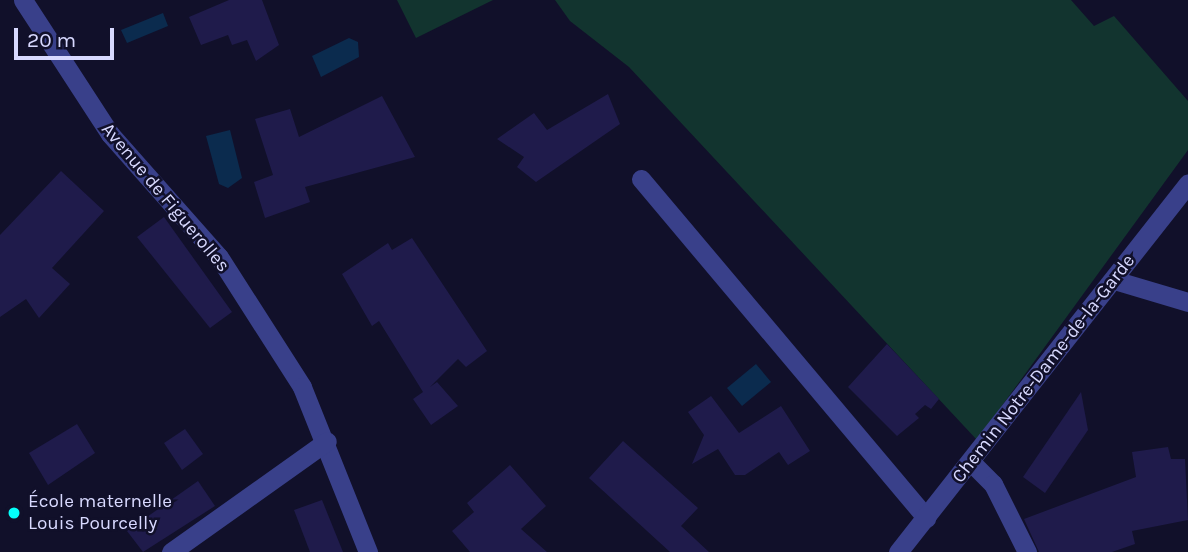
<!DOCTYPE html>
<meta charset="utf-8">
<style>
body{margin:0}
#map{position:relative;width:1188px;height:552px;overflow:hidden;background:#11102a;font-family:Karla,sans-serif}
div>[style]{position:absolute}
.green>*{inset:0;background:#12342f}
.water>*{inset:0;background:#0b2b4e}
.building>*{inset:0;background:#1f1b4b}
.minor>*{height:19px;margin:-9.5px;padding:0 9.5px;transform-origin:9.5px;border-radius:9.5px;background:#39408a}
.dots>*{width:19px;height:19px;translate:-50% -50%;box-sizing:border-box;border:4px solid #11102a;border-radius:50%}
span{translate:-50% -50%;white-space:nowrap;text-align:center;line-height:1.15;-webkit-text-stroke:5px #11102a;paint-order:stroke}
.street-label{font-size:19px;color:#d8d9ff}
.poi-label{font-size:19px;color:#d8d9ff}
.left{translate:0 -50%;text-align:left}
.scale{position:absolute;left:14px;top:28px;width:100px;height:32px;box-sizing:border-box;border:4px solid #d8d9ff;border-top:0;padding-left:9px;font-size:21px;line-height:24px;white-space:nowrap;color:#d8d9ff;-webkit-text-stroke:5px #11102a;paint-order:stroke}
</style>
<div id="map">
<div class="green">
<div style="clip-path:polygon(397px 0,493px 0,416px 38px)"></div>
<div style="clip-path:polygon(555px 0,1071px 0,1094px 26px,1114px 16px,1188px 101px,1188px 150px,977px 440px,629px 67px,570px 21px)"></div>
</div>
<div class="water">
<div style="clip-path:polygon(163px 13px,168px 26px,127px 43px,121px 30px)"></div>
<div style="clip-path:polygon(349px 38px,358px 42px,359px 57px,321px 77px,312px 56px)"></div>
<div style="clip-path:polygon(230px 130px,242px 178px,228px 188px,219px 184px,206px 136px)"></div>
<div style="clip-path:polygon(756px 364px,771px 382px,742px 406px,727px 388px)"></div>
</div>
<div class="building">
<div style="clip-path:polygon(229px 0,262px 0,279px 45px,256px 61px,247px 40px,232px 45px,228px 35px,201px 45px,189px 17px)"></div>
<div style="clip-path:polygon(608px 94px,620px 124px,536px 182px,517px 167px,524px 157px,497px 139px,534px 113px,547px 130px)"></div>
<div style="clip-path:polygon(382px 96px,415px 157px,305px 187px,310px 202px,265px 218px,254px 182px,273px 175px,255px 119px,290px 109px,299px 137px)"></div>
<div style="clip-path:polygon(61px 171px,104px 211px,52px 268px,70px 284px,39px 318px,26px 299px,0 317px,0 235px)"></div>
<div style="clip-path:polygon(164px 217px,232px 312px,210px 328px,137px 237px)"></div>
<div style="clip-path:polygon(412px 238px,487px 351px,466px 367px,458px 359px,430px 387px,437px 382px,458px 406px,431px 425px,413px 399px,423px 392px,379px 321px,372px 326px,342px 274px,388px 243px,392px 250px)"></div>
<div style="clip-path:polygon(887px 344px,939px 399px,931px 409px,925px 405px,915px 414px,919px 418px,897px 436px,848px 387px)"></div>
<div style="clip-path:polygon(1081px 392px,1088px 430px,1045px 493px,1023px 477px)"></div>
<div style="clip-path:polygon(711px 396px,739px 433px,781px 406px,810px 451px,788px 465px,779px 452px,745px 475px,735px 475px,718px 449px,692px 464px,704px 435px,688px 412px)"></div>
<div style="clip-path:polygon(77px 424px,95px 453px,48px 485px,29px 453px)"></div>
<div style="clip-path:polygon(185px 429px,203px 454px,182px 470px,164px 443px)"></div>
<div style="clip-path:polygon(623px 441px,698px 508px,681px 526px,709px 552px,670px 552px,589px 478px)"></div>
<div style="clip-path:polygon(1168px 447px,1171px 459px,1185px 459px,1188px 520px,1132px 531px,1135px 544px,1112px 552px,1039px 552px,1024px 519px,1136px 477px,1132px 452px)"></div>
<div style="clip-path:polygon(510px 465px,546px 506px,521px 529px,547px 552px,470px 552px,452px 531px,474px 512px,467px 503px)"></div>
<div style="clip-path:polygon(198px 481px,215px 506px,143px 552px,127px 531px)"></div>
<div style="clip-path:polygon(322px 500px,343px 552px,310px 552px,294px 510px)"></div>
</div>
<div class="minor">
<div style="left:23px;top:0;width:160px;rotate:57deg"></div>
<div style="left:110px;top:134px;width:164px;rotate:48.5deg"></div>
<div style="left:219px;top:257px;width:154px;rotate:57.4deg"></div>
<div style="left:302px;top:387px;width:178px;rotate:68.2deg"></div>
<div style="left:641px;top:179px;width:443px;rotate:49.9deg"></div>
<div style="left:1114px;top:280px;width:77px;rotate:16.6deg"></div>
<div style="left:971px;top:462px;width:31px;rotate:45deg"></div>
<div style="left:993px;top:484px;width:76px;rotate:63.4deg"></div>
<div style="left:171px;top:552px;width:191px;rotate:-35.4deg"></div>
<div style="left:898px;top:552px;width:469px;rotate:-51.8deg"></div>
</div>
<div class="dots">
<div style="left:14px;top:513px;background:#04fffa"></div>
</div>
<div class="street-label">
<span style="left:165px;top:198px;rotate:50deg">Avenue de Figuerolles</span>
<span style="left:1044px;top:369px;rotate:-52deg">Chemin Notre-Dame-de-la-Garde</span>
</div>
<div class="poi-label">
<span class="left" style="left:28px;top:513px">École maternelle<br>Louis Pourcelly</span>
</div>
<div class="scale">20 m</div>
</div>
